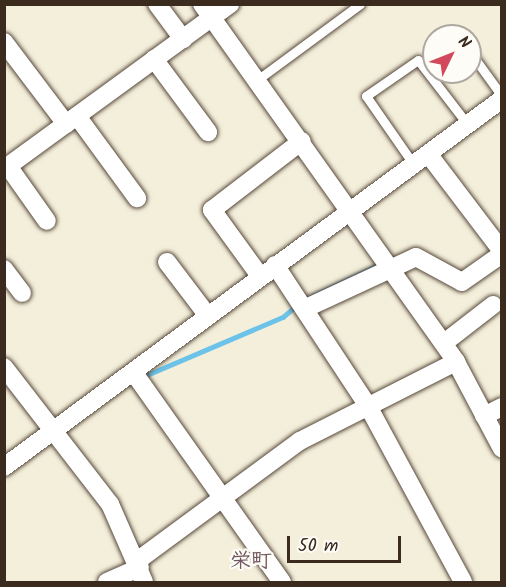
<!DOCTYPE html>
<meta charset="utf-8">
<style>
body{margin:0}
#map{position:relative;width:506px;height:587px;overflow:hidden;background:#f4efdb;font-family:Kalam,"Klee One",sans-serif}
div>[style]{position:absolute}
.stream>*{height:4.5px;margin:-2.25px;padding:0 2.25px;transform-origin:2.25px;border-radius:2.25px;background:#6cc2e9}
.roads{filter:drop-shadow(0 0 2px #57483a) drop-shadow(0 0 2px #57483a)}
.lane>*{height:9px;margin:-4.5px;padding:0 4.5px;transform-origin:4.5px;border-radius:4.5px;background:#fff}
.street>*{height:18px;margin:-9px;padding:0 9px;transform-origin:9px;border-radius:9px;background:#fff}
span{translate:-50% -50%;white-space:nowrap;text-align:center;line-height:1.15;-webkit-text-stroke:4.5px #fdfcf7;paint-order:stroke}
.neighbourhood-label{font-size:21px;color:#715660;font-weight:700}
.frame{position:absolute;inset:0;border:6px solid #3b2a1e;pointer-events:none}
.north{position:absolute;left:422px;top:24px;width:60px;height:60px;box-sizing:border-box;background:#fdfcf7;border:2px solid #afa8a0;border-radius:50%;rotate:47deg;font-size:16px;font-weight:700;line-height:24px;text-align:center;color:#3b2a1e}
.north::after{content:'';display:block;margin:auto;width:21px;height:27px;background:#d1495b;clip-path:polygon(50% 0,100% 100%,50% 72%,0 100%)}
.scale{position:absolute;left:287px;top:536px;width:114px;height:27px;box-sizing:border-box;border:3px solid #3b2a1e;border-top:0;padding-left:8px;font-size:18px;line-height:21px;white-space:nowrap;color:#3b2a1e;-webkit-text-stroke:4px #fdfcf7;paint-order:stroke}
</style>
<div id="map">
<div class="stream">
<div style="left:304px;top:300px;width:84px;rotate:-25.3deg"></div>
<div style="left:142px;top:377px;width:153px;rotate:-23.1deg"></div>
<div style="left:283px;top:317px;width:18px;rotate:-41deg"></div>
</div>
<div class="roads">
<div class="lane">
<div style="left:470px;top:52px;width:54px;rotate:54deg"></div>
<div style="left:257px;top:80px;width:128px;rotate:-36.4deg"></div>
<div style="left:414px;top:165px;width:84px;rotate:-124.8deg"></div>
<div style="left:366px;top:96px;width:63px;rotate:-34.7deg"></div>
<div style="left:418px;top:60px;width:82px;rotate:52.4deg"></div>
</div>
<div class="street">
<div style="left:157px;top:4px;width:44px;rotate:53.4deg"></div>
<div style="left:202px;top:4px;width:439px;rotate:54.6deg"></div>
<div style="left:456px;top:362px;width:98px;rotate:62.1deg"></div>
<div style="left:4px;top:42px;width:103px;rotate:52.9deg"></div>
<div style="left:154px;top:59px;width:91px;rotate:53.5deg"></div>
<div style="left:77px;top:116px;width:102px;rotate:53.8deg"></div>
<div style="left:429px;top:155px;width:121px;rotate:52.8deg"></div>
<div style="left:8px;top:166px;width:67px;rotate:54.7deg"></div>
<div style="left:4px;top:169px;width:280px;rotate:-36.1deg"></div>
<div style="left:167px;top:262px;width:68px;rotate:52.8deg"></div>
<div style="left:275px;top:265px;width:169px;rotate:56.6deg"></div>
<div style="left:368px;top:406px;width:200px;rotate:61.6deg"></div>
<div style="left:4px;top:269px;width:30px;rotate:53deg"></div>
<div style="left:260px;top:276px;width:82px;rotate:-126deg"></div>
<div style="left:212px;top:210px;width:113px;rotate:-37.5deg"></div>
<div style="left:304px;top:309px;width:123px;rotate:-24.9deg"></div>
<div style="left:416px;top:257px;width:52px;rotate:28.5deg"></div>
<div style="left:462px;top:282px;width:49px;rotate:-35deg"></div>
<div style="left:444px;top:343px;width:62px;rotate:-37.8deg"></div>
<div style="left:4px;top:367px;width:173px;rotate:52.3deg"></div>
<div style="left:110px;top:504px;width:85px;rotate:66.4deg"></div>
<div style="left:134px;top:373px;width:256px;rotate:54.7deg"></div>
<div style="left:484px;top:416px;width:20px;rotate:-27deg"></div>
<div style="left:4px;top:467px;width:619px;rotate:-36.46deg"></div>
<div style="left:137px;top:561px;width:202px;rotate:-36.4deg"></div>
<div style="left:300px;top:441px;width:175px;rotate:-26.9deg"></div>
<div style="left:107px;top:582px;width:36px;rotate:-24deg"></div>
</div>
</div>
<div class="neighbourhood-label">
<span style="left:251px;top:562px">栄町</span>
</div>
<div class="frame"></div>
<div class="north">N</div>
<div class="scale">50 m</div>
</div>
